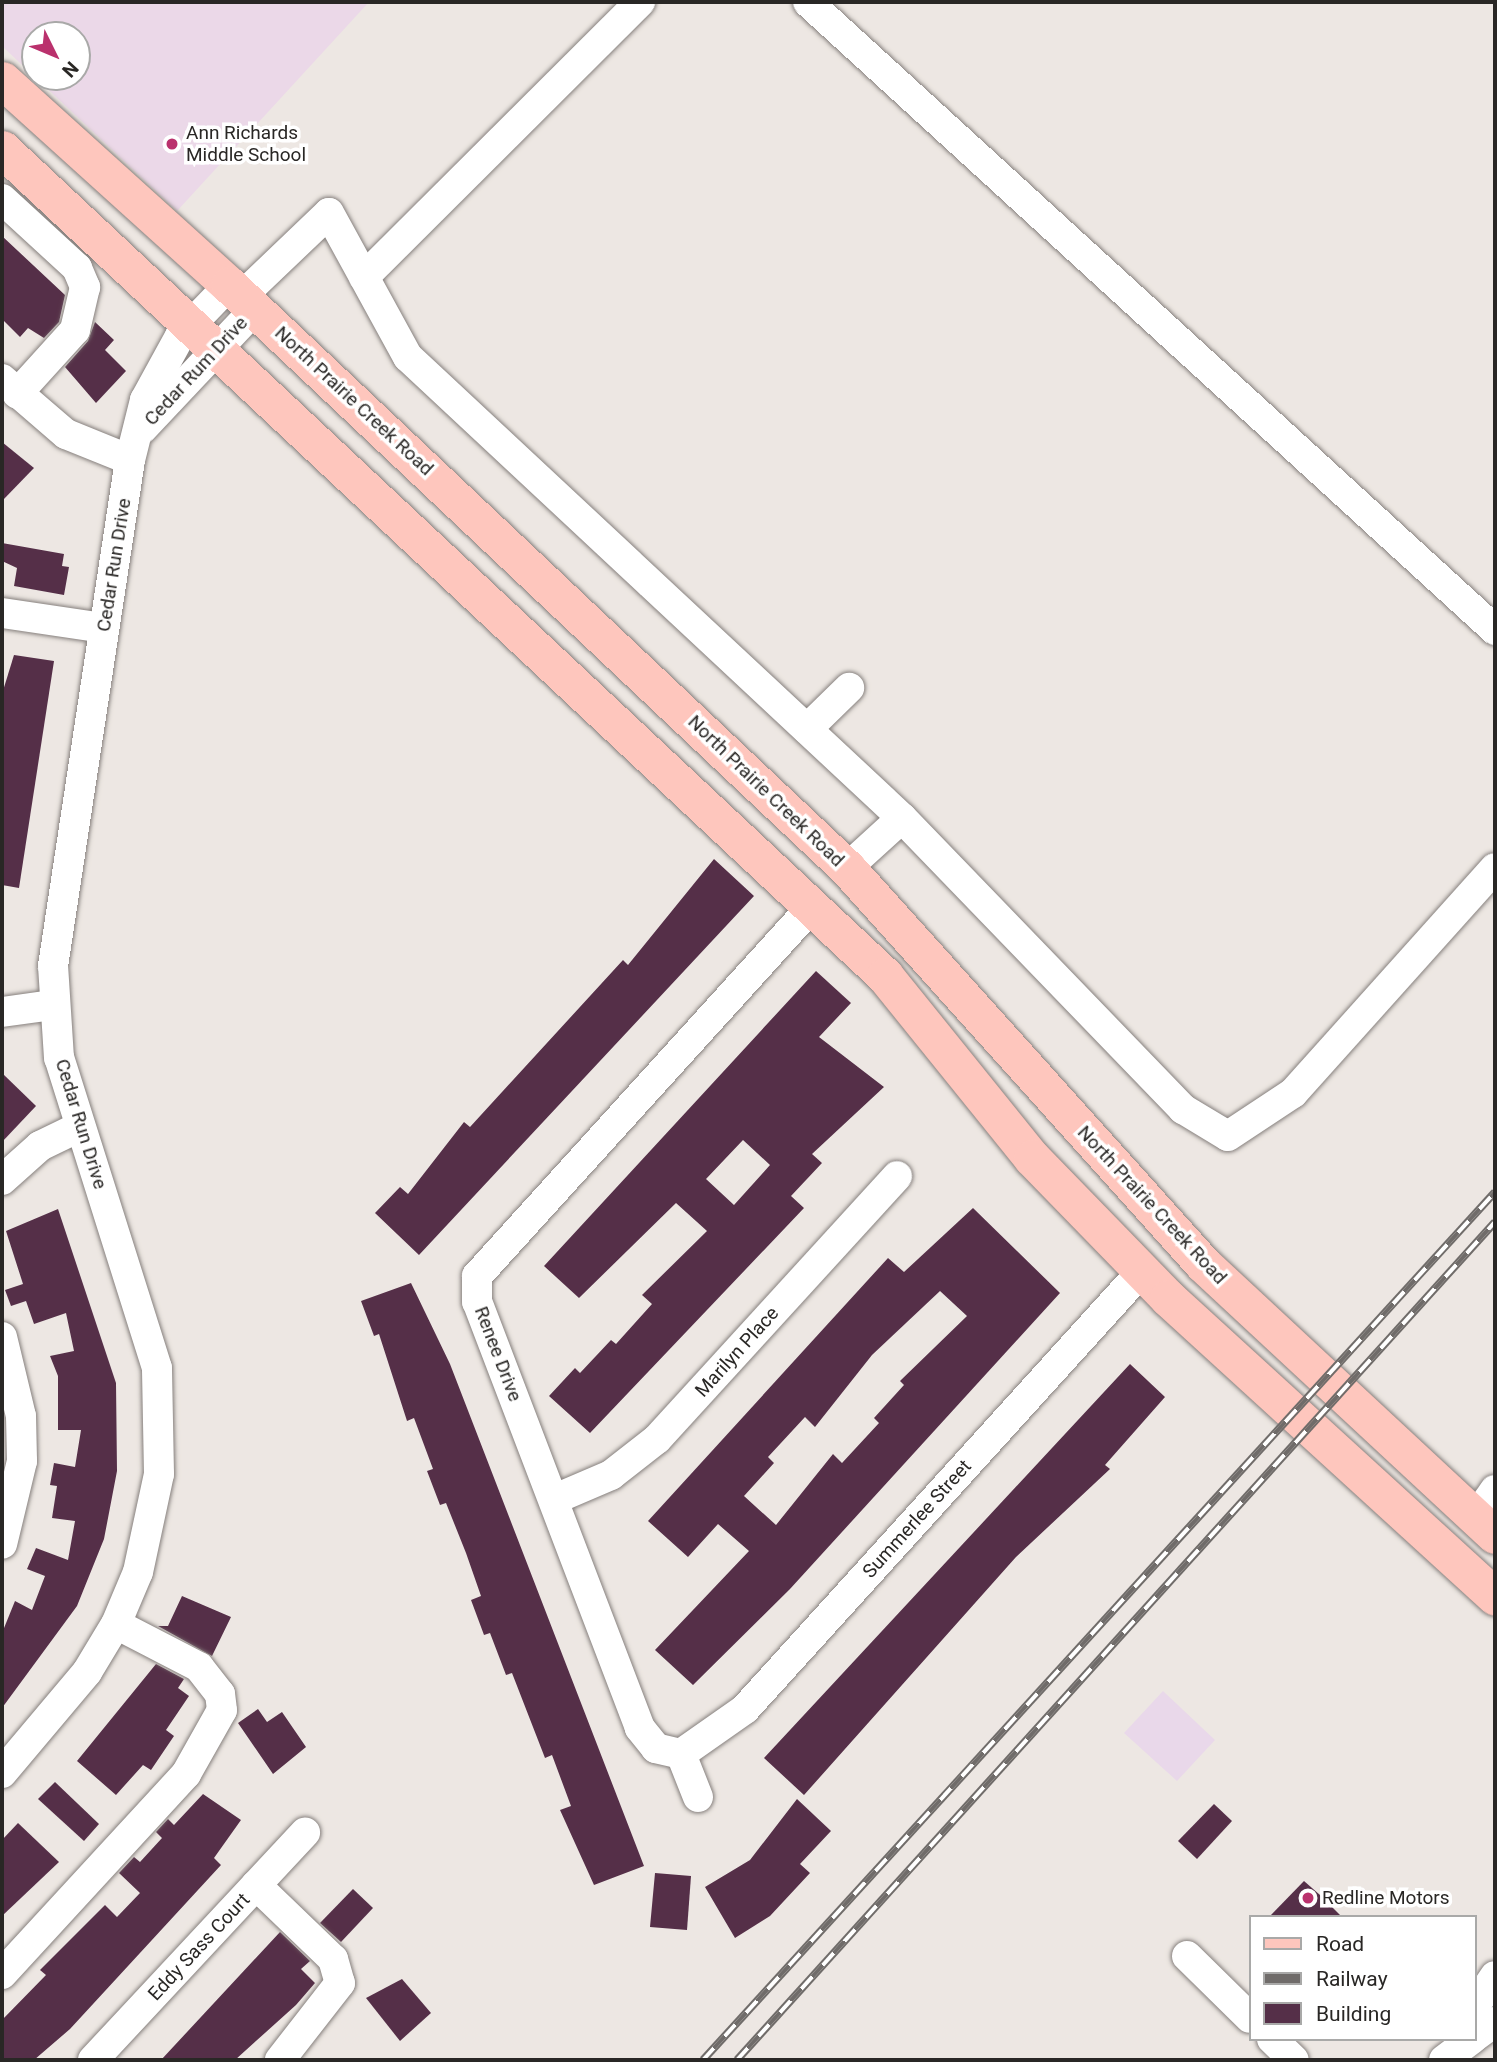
<!DOCTYPE html>
<style>
body{margin:0}
#map{position:relative;width:1497px;height:2062px;overflow:hidden;background:#ede7e3;font-family:Roboto,sans-serif}
div>[style]{position:absolute}
.industrial>*{inset:0;background:#e9d8ea}
.education>*{inset:0;background:#ebd8e8}
.building>*{inset:0;background:#552f48}
.roads{filter:drop-shadow(0 0 2px #86807d) drop-shadow(0 0 2px #86807d)}
.minor>*{height:30px;margin:-15px;padding:0 15px;transform-origin:15px;border-radius:15px;background:#fff}
.major>*{height:37px;margin:-18.5px;padding:0 18.5px;transform-origin:18.5px;border-radius:18.5px;background:#fec6bd}
.rail>*{height:8px;margin-top:-4px;transform-origin:0;background:repeating-linear-gradient(90deg,#fff 0 16px,#706c6a 0 32px);box-sizing:border-box;border-block:2px solid #706c6a}
.dots>*{width:19px;height:19px;translate:-50% -50%;box-sizing:border-box;border:4px solid #fff;border-radius:50%}
span{translate:-50% -50%;white-space:nowrap;text-align:center;line-height:1.15;-webkit-text-stroke:7px #fff;paint-order:stroke}
.poi-label{font-size:19px;color:#292725}
.left{translate:0 -50%;text-align:left}
.street-label{font-size:19px;color:#292725}
.frame{position:absolute;inset:0;border:4px solid #292725;pointer-events:none}
.legend{position:absolute;left:1249px;top:1915px;width:228px;height:126px;box-sizing:border-box;background:#fff;border:2px solid #a9a9a8;margin:0;padding:9px 12px;list-style:none;font-size:21px;color:#292725}
.legend li{display:flex;align-items:center;gap:14px;height:35px}
.legend b{width:35px;border:2px solid #a9a9a8}
.north{position:absolute;left:21px;top:21px;width:70px;height:70px;box-sizing:border-box;background:#fff;border:2px solid #a9a9a8;border-radius:50%;rotate:133deg;font-size:19px;font-weight:700;line-height:28px;text-align:center;color:#292725}
.north::after{content:'';display:block;margin:auto;width:24px;height:32px;background:#ba316d;clip-path:polygon(50% 0,100% 100%,50% 72%,0 100%)}
</style>
<div id="map">
<div class="industrial">
<div style="clip-path:polygon(1163px 1691px,1215px 1740px,1177px 1781px,1124px 1733px)"></div>
</div>
<div class="education">
<div style="clip-path:polygon(evenodd,2px 2px,369px 2px,177px 211px,2px 46px,2px 2px,35px 35px,77px 35px,77px 77px,35px 77px,35px 35px)"></div>
</div>
<div class="building">
<div style="clip-path:polygon(2px 236px,65px 295px,59px 322px,44px 338px,28px 328px,20px 337px,2px 319px)"></div>
<div style="clip-path:polygon(95px 322px,114px 340px,105px 350px,126px 371px,96px 403px,65px 367px,88px 341px)"></div>
<div style="clip-path:polygon(2px 442px,34px 468px,2px 501px)"></div>
<div style="clip-path:polygon(2px 543px,64px 554px,62px 566px,69px 567px,64px 595px,14px 586px,17px 568px,2px 561px)"></div>
<div style="clip-path:polygon(14px 655px,54px 661px,19px 888px,2px 885px,2px 694px)"></div>
<div style="clip-path:polygon(714px 859px,754px 896px,419px 1255px,375px 1213px,400px 1187px,408px 1194px,464px 1122px,470px 1127px,623px 960px,628px 965px)"></div>
<div style="clip-path:polygon(evenodd,816px 971px,851px 1003px,819px 1037px,884px 1087px,812px 1154px,822px 1163px,791px 1196px,804px 1208px,590px 1433px,549px 1396px,575px 1368px,580px 1373px,611px 1340px,616px 1344px,652px 1304px,642px 1295px,707px 1231px,676px 1203px,579px 1298px,544px 1266px,816px 971px,743px 1140px,770px 1165px,734px 1205px,706px 1179px,743px 1140px)"></div>
<div style="clip-path:polygon(2px 1073px,36px 1106px,2px 1142px)"></div>
<div style="clip-path:polygon(evenodd,973px 1208px,1060px 1293px,790px 1589px,693px 1685px,655px 1650px,749px 1551px,718px 1524px,688px 1557px,648px 1521px,888px 1258px,904px 1272px,973px 1208px,940px 1291px,967px 1316px,900px 1381px,904px 1385px,874px 1418px,879px 1423px,842px 1463px,833px 1454px,776px 1525px,744px 1496px,774px 1463px,768px 1457px,805px 1417px,815px 1427px,872px 1355px,940px 1291px)"></div>
<div style="clip-path:polygon(58px 1209px,116px 1383px,117px 1471px,104px 1539px,77px 1606px,2px 1708px,2px 1633px,15px 1601px,32px 1610px,45px 1576px,27px 1569px,36px 1548px,68px 1560px,75px 1521px,52px 1518px,57px 1486px,50px 1485px,54px 1463px,75px 1467px,81px 1430px,58px 1430px,58px 1376px,50px 1356px,74px 1351px,66px 1313px,34px 1324px,26px 1301px,11px 1306px,5px 1290px,23px 1284px,6px 1231px)"></div>
<div style="clip-path:polygon(411px 1283px,450px 1364px,644px 1866px,594px 1885px,560px 1810px,571px 1806px,552px 1755px,545px 1758px,512px 1673px,506px 1675px,490px 1633px,484px 1635px,471px 1600px,481px 1596px,466px 1553px,446px 1503px,440px 1505px,427px 1471px,433px 1469px,414px 1418px,407px 1421px,379px 1334px,374px 1336px,361px 1301px)"></div>
<div style="clip-path:polygon(1130px 1364px,1165px 1397px,1105px 1465px,1110px 1469px,1016px 1557px,804px 1795px,764px 1758px)"></div>
<div style="clip-path:polygon(182px 1596px,231px 1617px,212px 1656px,158px 1626px,168px 1626px)"></div>
<div style="clip-path:polygon(156px 1664px,184px 1679px,178px 1688px,189px 1696px,166px 1730px,174px 1736px,151px 1770px,143px 1765px,116px 1795px,77px 1761px)"></div>
<div style="clip-path:polygon(258px 1709px,267px 1722px,282px 1712px,306px 1747px,273px 1774px,238px 1723px)"></div>
<div style="clip-path:polygon(55px 1782px,99px 1824px,84px 1841px,38px 1799px)"></div>
<div style="clip-path:polygon(203px 1794px,241px 1820px,214px 1858px,221px 1865px,70px 2029px,34px 2060px,2px 2060px,2px 2020px,46px 1975px,40px 1970px,105px 1905px,117px 1917px,140px 1893px,119px 1873px,134px 1857px,140px 1862px,162px 1838px,156px 1832px,168px 1819px,174px 1825px)"></div>
<div style="clip-path:polygon(797px 1799px,831px 1831px,800px 1864px,810px 1873px,770px 1916px,735px 1938px,705px 1887px,750px 1860px)"></div>
<div style="clip-path:polygon(1214px 1804px,1232px 1821px,1197px 1859px,1178px 1841px)"></div>
<div style="clip-path:polygon(18px 1823px,59px 1862px,2px 1916px,2px 1840px)"></div>
<div style="clip-path:polygon(655px 1873px,691px 1876px,687px 1930px,650px 1927px)"></div>
<div style="clip-path:polygon(1304px 1881px,1320px 1895px,1342px 1917px,1269px 1917px)"></div>
<div style="clip-path:polygon(353px 1889px,373px 1908px,341px 1942px,320px 1923px)"></div>
<div style="clip-path:polygon(280px 1932px,310px 1961px,301px 1969px,315px 1983px,296px 2005px,235px 2060px,161px 2060px)"></div>
<div style="clip-path:polygon(402px 1979px,431px 2013px,400px 2041px,366px 1998px)"></div>
</div>
<div class="roads">
<div class="minor">
<div style="left:808px;top:2px;width:931px;rotate:42.43deg"></div>
<div style="left:2px;top:199px;width:102px;rotate:42.6deg"></div>
<div style="left:77px;top:268px;width:21px;rotate:67deg"></div>
<div style="left:85px;top:287px;width:44px;rotate:103.1deg"></div>
<div style="left:75px;top:330px;width:86px;rotate:132.2deg"></div>
<div style="left:364px;top:277px;width:390px;rotate:-44.9deg"></div>
<div style="left:242px;top:296px;width:120px;rotate:-43.7deg"></div>
<div style="left:329px;top:213px;width:164px;rotate:61.3deg"></div>
<div style="left:408px;top:357px;width:676px;rotate:43.02deg"></div>
<div style="left:902px;top:818px;width:405px;rotate:46deg"></div>
<div style="left:1183px;top:1109px;width:52px;rotate:31deg"></div>
<div style="left:1228px;top:1136px;width:78px;rotate:-33.5deg"></div>
<div style="left:1293px;top:1093px;width:302px;rotate:-48.1deg"></div>
<div style="left:2px;top:379px;width:84px;rotate:40.7deg"></div>
<div style="left:66px;top:434px;width:69px;rotate:22.1deg"></div>
<div style="left:142px;top:429px;width:165px;rotate:-46.7deg"></div>
<div style="left:2px;top:613px;width:103px;rotate:8.4deg"></div>
<div style="left:807px;top:729px;width:59px;rotate:-44.3deg"></div>
<div style="left:847px;top:868px;width:74px;rotate:-42.3deg"></div>
<div style="left:2px;top:1012px;width:50px;rotate:-8deg"></div>
<div style="left:2px;top:1180px;width:51px;rotate:-41.8deg"></div>
<div style="left:40px;top:1146px;width:43px;rotate:-26deg"></div>
<div style="left:2px;top:1337px;width:81px;rotate:76.5deg"></div>
<div style="left:21px;top:1416px;width:45px;rotate:88.7deg"></div>
<div style="left:22px;top:1461px;width:85px;rotate:103.5deg"></div>
<div style="left:555px;top:1499px;width:61px;rotate:-23.2deg"></div>
<div style="left:611px;top:1475px;width:58px;rotate:-38deg"></div>
<div style="left:657px;top:1439px;width:356px;rotate:-47.6deg"></div>
<div style="left:1476px;top:1517px;width:33px;rotate:-55deg"></div>
<div style="left:681px;top:1754px;width:78px;rotate:-35.1deg"></div>
<div style="left:745px;top:1709px;width:591px;rotate:-47.81deg"></div>
<div style="left:2px;top:1773px;width:132px;rotate:-49.9deg"></div>
<div style="left:87px;top:1672px;width:56px;rotate:-58.9deg"></div>
<div style="left:116px;top:1624px;width:56px;rotate:-67.1deg"></div>
<div style="left:138px;top:1572px;width:100px;rotate:-77.9deg"></div>
<div style="left:159px;top:1474px;width:106px;rotate:-91.1deg"></div>
<div style="left:157px;top:1368px;width:325px;rotate:-107.5deg"></div>
<div style="left:59px;top:1058px;width:92px;rotate:-93.7deg"></div>
<div style="left:53px;top:966px;width:512px;rotate:-81.35deg"></div>
<div style="left:130px;top:460px;width:62px;rotate:-76deg"></div>
<div style="left:145px;top:400px;width:73px;rotate:-61.3deg"></div>
<div style="left:180px;top:336px;width:71px;rotate:-46.1deg"></div>
<div style="left:698px;top:1797px;width:46px;rotate:-111.6deg"></div>
<div style="left:681px;top:1754px;width:26px;rotate:-167deg"></div>
<div style="left:656px;top:1748px;width:26px;rotate:-129deg"></div>
<div style="left:640px;top:1728px;width:456px;rotate:-110.9deg"></div>
<div style="left:477px;top:1302px;width:26px;rotate:-90deg"></div>
<div style="left:477px;top:1276px;width:499px;rotate:-47.8deg"></div>
<div style="left:256px;top:1885px;width:107px;rotate:43.9deg"></div>
<div style="left:333px;top:1959px;width:25px;rotate:74deg"></div>
<div style="left:340px;top:1983px;width:98px;rotate:127.9deg"></div>
<div style="left:1187px;top:1956px;width:88px;rotate:44.5deg"></div>
<div style="left:2px;top:1974px;width:272px;rotate:-47.4deg"></div>
<div style="left:186px;top:1774px;width:73px;rotate:-60.6deg"></div>
<div style="left:222px;top:1710px;width:16px;rotate:-97deg"></div>
<div style="left:220px;top:1694px;width:34px;rotate:-128deg"></div>
<div style="left:199px;top:1667px;width:93px;rotate:-152.6deg"></div>
<div style="left:1474px;top:2007px;width:37px;rotate:-56deg"></div>
<div style="left:1474px;top:2037px;width:26px;rotate:-36deg"></div>
<div style="left:1272px;top:2039px;width:30px;rotate:44deg"></div>
<div style="left:93px;top:2060px;width:311px;rotate:-47deg"></div>
<div style="left:1444px;top:2060px;width:35px;rotate:-37deg"></div>
</div>
<div class="major">
<div style="left:2px;top:80px;width:306px;rotate:42.1deg"></div>
<div style="left:229px;top:285px;width:850px;rotate:43.33deg"></div>
<div style="left:847px;top:868px;width:532px;rotate:48.04deg"></div>
<div style="left:1203px;top:1264px;width:398px;rotate:42.9deg"></div>
<div style="left:2px;top:149px;width:1210px;rotate:43.12deg"></div>
<div style="left:885px;top:976px;width:234px;rotate:51.1deg"></div>
<div style="left:1032px;top:1158px;width:195px;rotate:45.8deg"></div>
<div style="left:1168px;top:1298px;width:443px;rotate:42.4deg"></div>
</div>
</div>
<div class="rail">
<div style="left:703px;top:2060px;width:1175px;rotate:-47.62deg"></div>
<div style="left:737px;top:2060px;width:1130px;rotate:-47.87deg"></div>
</div>
<div class="dots">
<div style="left:172px;top:144px;background:#ba316d"></div>
<div style="left:1308px;top:1898px;background:#ba316d"></div>
</div>
<div class="poi-label">
<span class="left" style="left:186px;top:144px">Ann Richards<br>Middle School</span>
<span class="left" style="left:1322px;top:1898px">Redline Motors</span>
</div>
<div class="street-label">
<span style="left:196px;top:371px;rotate:-47deg">Cedar Rum Drive</span>
<span style="left:354px;top:401px;rotate:43deg">North Prairie Creek Road</span>
<span style="left:114px;top:565px;rotate:-81deg">Cedar Run Drive</span>
<span style="left:766px;top:791px;rotate:44deg">North Prairie Creek Road</span>
<span style="left:81px;top:1124px;rotate:73deg">Cedar Run Drive</span>
<span style="left:1152px;top:1205px;rotate:47deg">North Prairie Creek Road</span>
<span style="left:737px;top:1352px;rotate:-48deg">Marilyn Place</span>
<span style="left:498px;top:1354px;rotate:69deg">Renee Drive</span>
<span style="left:917px;top:1519px;rotate:-48deg">Summerlee Street</span>
<span style="left:199px;top:1947px;rotate:-47deg">Eddy Sass Court</span>
</div>
<div class="frame"></div>
<ul class="legend">
<li><b style="height:9px;background:#fec6bd"></b>Road</li>
<li><b style="height:9px;background:#706c6a"></b>Railway</li>
<li><b style="height:19px;background:#552f48"></b>Building</li>
</ul>
<div class="north">N</div>
</div>
